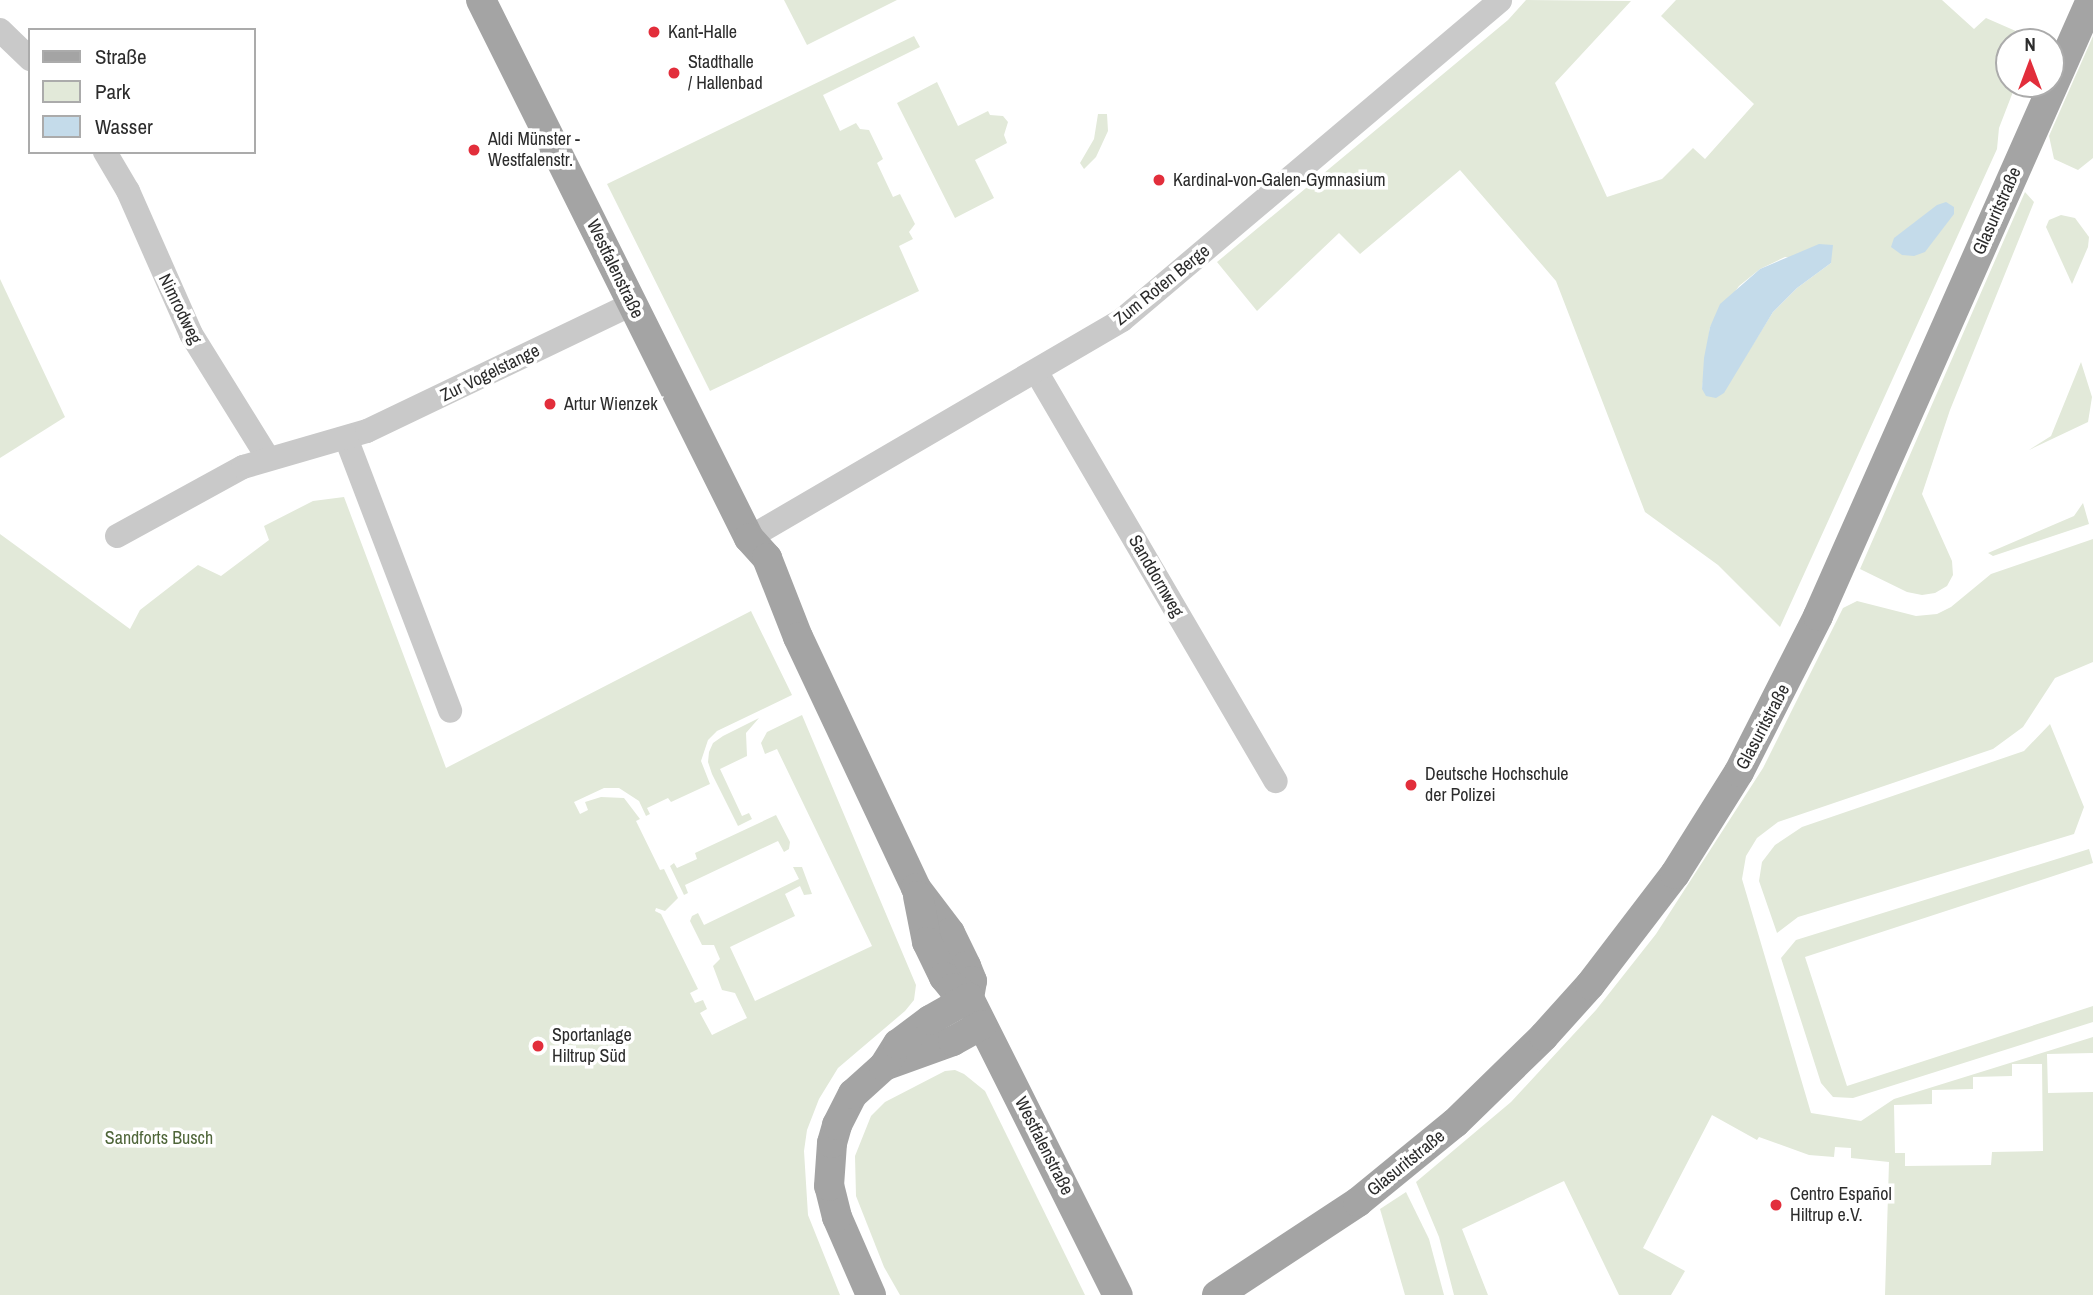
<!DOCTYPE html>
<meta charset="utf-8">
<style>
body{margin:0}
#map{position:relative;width:2093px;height:1295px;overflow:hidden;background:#fff;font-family:"Archivo Narrow",sans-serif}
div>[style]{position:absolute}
.green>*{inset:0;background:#e2e9d9}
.water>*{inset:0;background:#c4dbea}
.minor>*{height:24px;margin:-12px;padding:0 12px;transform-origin:12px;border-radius:12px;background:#c9c9c9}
.major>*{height:30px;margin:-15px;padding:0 15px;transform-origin:15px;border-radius:15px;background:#a4a4a4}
.dots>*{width:19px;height:19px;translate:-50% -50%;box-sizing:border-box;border:4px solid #fff;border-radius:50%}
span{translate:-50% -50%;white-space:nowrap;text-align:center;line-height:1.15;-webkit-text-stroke:7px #fff;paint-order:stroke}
.poi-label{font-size:18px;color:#2c2c2c}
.left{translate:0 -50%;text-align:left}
.street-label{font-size:18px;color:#2c2c2c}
.park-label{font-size:18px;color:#4f663a}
.legend{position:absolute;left:28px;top:28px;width:228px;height:126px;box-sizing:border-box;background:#fff;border:2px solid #ababab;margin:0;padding:9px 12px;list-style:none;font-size:21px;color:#2c2c2c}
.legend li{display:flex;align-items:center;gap:14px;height:35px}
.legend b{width:35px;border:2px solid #ababab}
.north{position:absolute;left:1995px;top:28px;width:70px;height:70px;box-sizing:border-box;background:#fff;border:2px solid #ababab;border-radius:50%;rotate:0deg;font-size:19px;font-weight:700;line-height:28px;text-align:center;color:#2c2c2c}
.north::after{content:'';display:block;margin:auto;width:24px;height:32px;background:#e22e3b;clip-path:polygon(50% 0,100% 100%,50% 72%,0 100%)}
</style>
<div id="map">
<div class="green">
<div style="clip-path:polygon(784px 0,897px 0,807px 45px)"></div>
<div style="clip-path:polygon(evenodd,1526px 0,1631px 1px,1555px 83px,1607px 197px,1662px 179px,1693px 148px,1705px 159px,1754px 104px,1661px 16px,1676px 0,1942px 0,1974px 29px,1986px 18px,2034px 39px,2033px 42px,2009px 42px,2009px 84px,2016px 84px,1999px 128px,1997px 149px,1780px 627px,1718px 565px,1645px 512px,1556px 281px,1460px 170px,1360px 254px,1339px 233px,1257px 311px,1217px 262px,1508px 20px,1526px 0,1785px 257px,1831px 263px,1797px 288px,1773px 312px,1737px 370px,1702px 389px,1710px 327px,1739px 286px,1760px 269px,1785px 257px)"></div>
<div style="clip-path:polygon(914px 36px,920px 47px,823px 95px,840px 131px,856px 123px,860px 129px,869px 130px,883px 159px,877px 163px,893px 197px,900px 194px,915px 224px,909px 232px,913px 239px,899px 246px,919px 291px,710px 391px,607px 184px)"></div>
<div style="clip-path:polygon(2093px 36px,2093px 158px,2078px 170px,2054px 159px,2049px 136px)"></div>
<div style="clip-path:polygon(937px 82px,958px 126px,988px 111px,990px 115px,1003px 116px,1008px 122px,1004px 135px,1007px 143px,975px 160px,994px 198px,955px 218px,897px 103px)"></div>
<div style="clip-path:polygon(1098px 114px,1107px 114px,1108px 131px,1096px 157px,1084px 169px,1080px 163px,1094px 139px)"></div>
<div style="clip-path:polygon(2025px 192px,2034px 202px,1950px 410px,1922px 494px,1952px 561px,1953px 575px,1947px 586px,1935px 593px,1922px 595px,1907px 592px,1860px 569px)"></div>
<div style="clip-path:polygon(2061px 215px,2075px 218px,2089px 237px,2088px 247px,2072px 284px,2046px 227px,2049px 220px)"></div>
<div style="clip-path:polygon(0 279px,65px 417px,0 458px)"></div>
<div style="clip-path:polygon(2081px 362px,2092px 397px,2088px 422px,2029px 450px,2051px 436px)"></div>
<div style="clip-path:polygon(344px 497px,446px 768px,751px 611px,792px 695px,717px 731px,708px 740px,701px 761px,710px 784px,671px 802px,668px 798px,647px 808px,650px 814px,646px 816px,639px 801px,619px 788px,604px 788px,574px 802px,580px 814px,588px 810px,585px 802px,601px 797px,624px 798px,640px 819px,636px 821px,660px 870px,664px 869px,678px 898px,665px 911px,656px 908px,655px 911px,661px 914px,698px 989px,690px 993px,695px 1003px,703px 1000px,707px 1009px,700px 1013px,712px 1035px,747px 1018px,735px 993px,722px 990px,713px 966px,720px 959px,714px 945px,702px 945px,690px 921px,692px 916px,698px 913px,704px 925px,799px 879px,793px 867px,802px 867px,812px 894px,804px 895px,800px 886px,785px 894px,795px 916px,730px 947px,755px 1001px,872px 946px,777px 749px,765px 754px,761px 743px,767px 732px,802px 715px,916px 985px,914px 1000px,905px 1011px,838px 1068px,819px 1099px,807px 1130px,804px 1151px,808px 1215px,840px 1295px,0 1295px,0 534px,130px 629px,140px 610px,198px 565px,221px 576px,269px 540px,264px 526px,313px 501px)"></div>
<div style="clip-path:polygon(2083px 503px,2089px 524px,1993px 556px,1988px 553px,2074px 516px)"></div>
<div style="clip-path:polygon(evenodd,2093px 539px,2093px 662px,2055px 678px,2023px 727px,1993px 749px,1778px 822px,1757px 838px,1746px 856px,1742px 879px,1811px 1113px,1861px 1121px,1894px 1099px,2093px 1037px,2093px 1053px,2047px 1054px,2048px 1093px,2093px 1092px,2093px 1295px,1885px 1295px,1889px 1162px,1851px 1158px,1851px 1148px,1835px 1147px,1834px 1157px,1809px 1155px,1759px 1137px,1757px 1140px,1712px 1115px,1643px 1248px,1685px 1271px,1671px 1295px,1619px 1295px,1564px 1181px,1462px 1229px,1488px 1295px,1454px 1295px,1439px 1237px,1416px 1182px,1511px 1102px,1596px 1010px,1656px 934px,1763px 768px,1843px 608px,1857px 601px,1916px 616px,1937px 614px,1951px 607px,1991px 574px,2093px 539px,2012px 1064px,2042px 1064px,2043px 1151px,1992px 1152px,1991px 1165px,1905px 1166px,1905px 1153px,1895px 1153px,1894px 1105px,1932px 1104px,1932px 1090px,1973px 1089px,1973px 1077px,2012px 1076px,2012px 1064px)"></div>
<div style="clip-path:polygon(759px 718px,746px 733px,747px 756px,720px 769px,742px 816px,749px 813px,752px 819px,738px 826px,712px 774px,708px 762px,709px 752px,713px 743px,723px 736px)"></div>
<div style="clip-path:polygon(2050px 724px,2084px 807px,2074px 834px,1798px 917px,1777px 933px,1759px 881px,1762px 862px,1775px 845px,1802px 827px,2024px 751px)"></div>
<div style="clip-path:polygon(776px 815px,790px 842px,789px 849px,784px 852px,778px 841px,685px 885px,688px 893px,684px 895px,670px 866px,674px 863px,677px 868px,697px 859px,695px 853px)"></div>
<div style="clip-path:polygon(2089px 849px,2093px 863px,1805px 957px,1847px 1086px,2093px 1006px,2093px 1022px,1853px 1098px,1833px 1097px,1821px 1083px,1781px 958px,1796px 940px)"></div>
<div style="clip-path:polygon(945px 1071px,955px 1070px,964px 1074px,985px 1091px,1085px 1295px,900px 1295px,884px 1267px,856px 1196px,855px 1156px,871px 1116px,885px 1102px)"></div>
<div style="clip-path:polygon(1406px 1192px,1429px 1239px,1444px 1295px,1405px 1295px,1380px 1209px)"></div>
</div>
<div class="water">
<div style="clip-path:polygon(1946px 202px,1954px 207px,1954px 214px,1925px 252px,1914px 256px,1902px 255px,1891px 247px,1894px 238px,1937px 205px)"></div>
<div style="clip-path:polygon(1819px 244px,1833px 245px,1831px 263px,1797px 288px,1773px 312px,1724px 393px,1716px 398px,1706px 396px,1702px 389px,1704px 358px,1710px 327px,1720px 304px,1760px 269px)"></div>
</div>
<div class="minor">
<div style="left:0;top:30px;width:42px;rotate:44deg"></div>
<div style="left:105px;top:152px;width:45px;rotate:59.5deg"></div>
<div style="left:128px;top:191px;width:156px;rotate:66.2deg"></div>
<div style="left:191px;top:334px;width:146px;rotate:58.2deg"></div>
<div style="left:1036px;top:371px;width:475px;rotate:59.7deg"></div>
<div style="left:346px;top:438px;width:292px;rotate:69.1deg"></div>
<div style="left:117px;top:536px;width:144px;rotate:-28.7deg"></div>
<div style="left:243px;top:467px;width:129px;rotate:-16.2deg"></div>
<div style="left:367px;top:431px;width:294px;rotate:-25.6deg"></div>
<div style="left:749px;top:538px;width:432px;rotate:-30.3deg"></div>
<div style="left:1122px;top:320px;width:495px;rotate:-40.2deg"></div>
</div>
<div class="major">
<div style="left:481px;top:0;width:601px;rotate:63.52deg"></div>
<div style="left:749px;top:538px;width:27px;rotate:48deg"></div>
<div style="left:767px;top:558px;width:85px;rotate:68.6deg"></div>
<div style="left:798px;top:637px;width:277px;rotate:64.8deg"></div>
<div style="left:916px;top:888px;width:56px;rotate:52.9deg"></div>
<div style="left:950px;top:933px;width:37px;rotate:64deg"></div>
<div style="left:966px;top:966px;width:16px;rotate:68deg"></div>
<div style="left:972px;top:981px;width:17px;rotate:100deg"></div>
<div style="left:918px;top:896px;width:47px;rotate:78.9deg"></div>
<div style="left:927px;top:942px;width:39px;rotate:64deg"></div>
<div style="left:944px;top:977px;width:14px;rotate:51deg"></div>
<div style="left:953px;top:988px;width:19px;rotate:32deg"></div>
<div style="left:969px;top:998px;width:332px;rotate:63.4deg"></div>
<div style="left:884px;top:1066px;width:73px;rotate:-19.9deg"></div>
<div style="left:953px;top:1041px;width:33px;rotate:-29deg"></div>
<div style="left:871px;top:1295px;width:85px;rotate:-113.6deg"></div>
<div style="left:837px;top:1217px;width:32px;rotate:-104deg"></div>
<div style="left:829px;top:1186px;width:43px;rotate:-86deg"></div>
<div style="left:832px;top:1143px;width:19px;rotate:-74deg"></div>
<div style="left:837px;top:1125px;width:35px;rotate:-63deg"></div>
<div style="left:853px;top:1094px;width:42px;rotate:-42.1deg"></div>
<div style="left:884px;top:1066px;width:26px;rotate:-58deg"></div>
<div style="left:898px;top:1044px;width:40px;rotate:-37deg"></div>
<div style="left:930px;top:1020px;width:45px;rotate:-29.4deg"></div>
<div style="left:1217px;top:1295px;width:169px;rotate:-33.4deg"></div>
<div style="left:1358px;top:1202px;width:125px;rotate:-39.2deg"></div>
<div style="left:1455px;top:1123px;width:124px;rotate:-44.3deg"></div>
<div style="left:1544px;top:1036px;width:69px;rotate:-48deg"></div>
<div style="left:1590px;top:985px;width:140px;rotate:-52.6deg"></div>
<div style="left:1675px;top:874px;width:120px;rotate:-57.9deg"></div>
<div style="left:1739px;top:772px;width:175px;rotate:-63.1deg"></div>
<div style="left:1818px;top:616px;width:674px;rotate:-66.1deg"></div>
</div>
<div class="dots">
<div style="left:654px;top:32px;background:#e22e3b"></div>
<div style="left:674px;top:73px;background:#e22e3b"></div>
<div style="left:474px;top:150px;background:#e22e3b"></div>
<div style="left:1159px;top:180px;background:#e22e3b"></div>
<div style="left:550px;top:404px;background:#e22e3b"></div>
<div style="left:1411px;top:785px;background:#e22e3b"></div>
<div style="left:538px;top:1046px;background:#e22e3b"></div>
<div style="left:1776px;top:1205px;background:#e22e3b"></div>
</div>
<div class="poi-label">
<span class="left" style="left:668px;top:32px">Kant-Halle</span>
<span class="left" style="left:688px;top:73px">Stadthalle<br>/ Hallenbad</span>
<span class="left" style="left:488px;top:150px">Aldi Münster -<br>Westfalenstr.</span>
<span class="left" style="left:1173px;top:180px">Kardinal-von-Galen-Gymnasium</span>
<span class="left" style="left:564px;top:404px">Artur Wienzek</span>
<span class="left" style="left:1425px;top:785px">Deutsche Hochschule<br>der Polizei</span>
<span class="left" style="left:552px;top:1046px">Sportanlage<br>Hiltrup Süd</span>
<span class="left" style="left:1790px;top:1205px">Centro Español<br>Hiltrup e.V.</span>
</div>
<div class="street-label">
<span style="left:1997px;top:211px;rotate:-66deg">Glasuritstraße</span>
<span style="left:615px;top:269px;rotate:64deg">Westfalenstraße</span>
<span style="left:1162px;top:285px;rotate:-39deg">Zum Roten Berge</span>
<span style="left:180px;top:309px;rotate:64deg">Nimrodweg</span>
<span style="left:490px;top:373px;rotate:-26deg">Zur Vogelstange</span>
<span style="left:1156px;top:576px;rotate:60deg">Sanddornweg</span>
<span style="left:1763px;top:727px;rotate:-62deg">Glasuritstraße</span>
<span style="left:1044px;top:1146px;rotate:63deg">Westfalenstraße</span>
<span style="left:1406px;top:1163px;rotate:-39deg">Glasuritstraße</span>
</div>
<div class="park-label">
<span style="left:159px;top:1138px">Sandforts Busch</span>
</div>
<ul class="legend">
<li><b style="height:9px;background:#a4a4a4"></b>Straße</li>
<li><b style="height:19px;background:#e2e9d9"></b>Park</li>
<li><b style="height:19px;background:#c4dbea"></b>Wasser</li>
</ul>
<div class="north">N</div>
</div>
